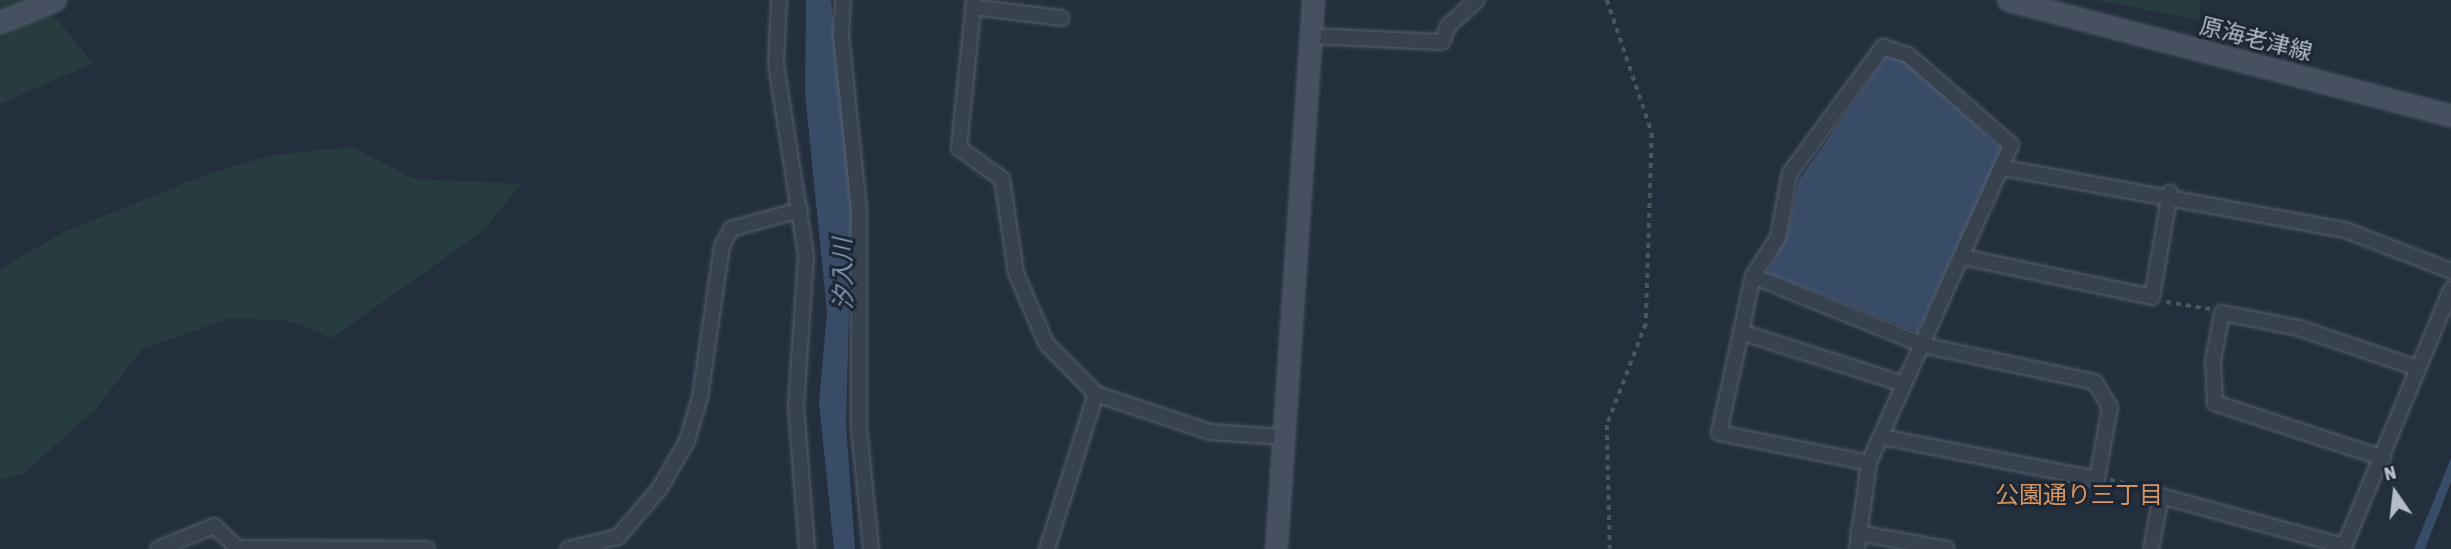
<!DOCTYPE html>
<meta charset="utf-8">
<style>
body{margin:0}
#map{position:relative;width:2451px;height:549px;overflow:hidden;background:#242f3e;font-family:"Asap Condensed","Noto Sans JP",sans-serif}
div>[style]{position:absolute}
.green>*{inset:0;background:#263c3f}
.water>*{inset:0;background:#394c67}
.path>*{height:3.5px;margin-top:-1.75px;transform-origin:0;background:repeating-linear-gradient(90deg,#44595c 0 5px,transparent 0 10px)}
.roads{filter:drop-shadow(0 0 2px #565f6c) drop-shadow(0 0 2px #565f6c)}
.street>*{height:14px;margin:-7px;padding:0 7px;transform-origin:7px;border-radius:7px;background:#38414e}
.secondary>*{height:19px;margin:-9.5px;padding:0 9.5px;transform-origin:9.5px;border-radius:9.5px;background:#465061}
span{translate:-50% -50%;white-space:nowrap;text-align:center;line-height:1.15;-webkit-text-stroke:6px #1d2633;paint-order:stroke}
.street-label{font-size:23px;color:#b4bcc9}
.water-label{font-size:24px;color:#7c92b1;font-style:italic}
.neighbourhood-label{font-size:24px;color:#d59563}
.north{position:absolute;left:2360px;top:458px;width:70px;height:70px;-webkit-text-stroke:5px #1d2633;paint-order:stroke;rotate:346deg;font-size:19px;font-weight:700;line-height:28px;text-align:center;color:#b4bcc9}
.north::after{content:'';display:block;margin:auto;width:24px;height:32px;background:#b4bcc9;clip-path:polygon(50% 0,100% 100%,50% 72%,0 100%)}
</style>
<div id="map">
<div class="green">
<div style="clip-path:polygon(0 0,41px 0,93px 63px,0 104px)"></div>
<div style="clip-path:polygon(2096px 0,2201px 0,2199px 20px)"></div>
<div style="clip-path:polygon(351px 147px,414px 179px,521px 184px,483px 231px,332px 338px,289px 321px,230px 318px,141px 350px,96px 409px,23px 474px,0 480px,0 269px,62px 233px,210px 173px,273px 155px)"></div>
</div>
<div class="water">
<div style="clip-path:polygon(806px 0,831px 0,852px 192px,846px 424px,855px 549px,834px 549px,819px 402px,827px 312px,805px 93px)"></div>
<div style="clip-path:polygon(1887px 55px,1904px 60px,2002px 149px,1918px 332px,1767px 273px,1786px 238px,1799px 180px)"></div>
<div style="clip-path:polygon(2451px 458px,2451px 482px,2425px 549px,2414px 549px)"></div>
</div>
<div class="path">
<div style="left:1607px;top:0;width:140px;rotate:71.3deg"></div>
<div style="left:1652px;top:133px;width:191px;rotate:91.8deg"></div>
<div style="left:1646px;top:324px;width:108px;rotate:111.1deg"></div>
<div style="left:1607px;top:425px;width:124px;rotate:88.6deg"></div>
<div style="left:2166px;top:302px;width:45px;rotate:9deg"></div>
<div style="left:2110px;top:480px;width:42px;rotate:12.4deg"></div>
</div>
<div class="roads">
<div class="street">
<div style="left:779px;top:0;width:64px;rotate:92.7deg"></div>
<div style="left:776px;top:64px;width:194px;rotate:81.1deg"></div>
<div style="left:806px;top:256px;width:150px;rotate:93.8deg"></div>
<div style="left:796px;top:406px;width:143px;rotate:85.6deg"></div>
<div style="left:843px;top:0;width:35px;rotate:93deg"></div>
<div style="left:841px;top:35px;width:174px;rotate:84.1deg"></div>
<div style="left:859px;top:208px;width:220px;rotate:90deg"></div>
<div style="left:859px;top:428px;width:122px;rotate:84.3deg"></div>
<div style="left:974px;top:0;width:149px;rotate:95.8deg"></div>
<div style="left:959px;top:148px;width:53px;rotate:35.8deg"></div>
<div style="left:1002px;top:179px;width:95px;rotate:81.5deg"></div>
<div style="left:1016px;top:273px;width:76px;rotate:66.8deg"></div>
<div style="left:1046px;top:343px;width:71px;rotate:45.6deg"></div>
<div style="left:1096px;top:394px;width:120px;rotate:18.4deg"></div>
<div style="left:1210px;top:432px;width:74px;rotate:3.9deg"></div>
<div style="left:973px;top:7px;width:89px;rotate:7.1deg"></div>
<div style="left:1311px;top:36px;width:131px;rotate:2.6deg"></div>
<div style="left:1442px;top:42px;width:17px;rotate:-69deg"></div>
<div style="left:1448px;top:26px;width:39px;rotate:-42deg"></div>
<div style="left:2004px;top:168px;width:347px;rotate:10.3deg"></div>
<div style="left:2345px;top:230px;width:114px;rotate:21.1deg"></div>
<div style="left:1964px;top:257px;width:192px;rotate:12deg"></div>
<div style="left:2152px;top:297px;width:106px;rotate:-80.2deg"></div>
<div style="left:1753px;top:276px;width:46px;rotate:-57.3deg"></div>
<div style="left:1778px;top:237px;width:65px;rotate:-79.4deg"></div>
<div style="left:1790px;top:173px;width:157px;rotate:-53.6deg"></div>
<div style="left:1883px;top:47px;width:26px;rotate:18deg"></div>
<div style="left:1908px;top:55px;width:137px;rotate:41.1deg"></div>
<div style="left:2011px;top:145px;width:348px;rotate:114.1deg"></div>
<div style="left:1869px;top:463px;width:87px;rotate:97.9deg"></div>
<div style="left:1741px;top:332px;width:103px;rotate:102.3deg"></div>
<div style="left:1719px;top:433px;width:153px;rotate:11.3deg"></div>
<div style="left:1882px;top:437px;width:219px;rotate:11.1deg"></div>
<div style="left:2097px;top:479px;width:73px;rotate:-79.8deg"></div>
<div style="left:2110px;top:407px;width:29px;rotate:-121deg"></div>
<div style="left:2095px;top:382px;width:176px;rotate:-167.9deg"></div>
<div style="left:1923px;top:345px;width:183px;rotate:-157.9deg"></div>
<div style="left:1753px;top:276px;width:57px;rotate:102.1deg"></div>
<div style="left:1741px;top:332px;width:171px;rotate:17.7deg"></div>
<div style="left:2383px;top:458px;width:177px;rotate:-161.9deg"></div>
<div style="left:2215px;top:403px;width:42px;rotate:-92.7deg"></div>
<div style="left:2213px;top:361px;width:49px;rotate:-79.4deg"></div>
<div style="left:2222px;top:313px;width:78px;rotate:11deg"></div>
<div style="left:2299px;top:328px;width:125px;rotate:18.7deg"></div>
<div style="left:1858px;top:533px;width:90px;rotate:10.2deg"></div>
<div style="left:158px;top:549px;width:61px;rotate:-22.3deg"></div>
<div style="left:214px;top:526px;width:33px;rotate:43deg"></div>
<div style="left:238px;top:548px;width:189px;rotate:0.3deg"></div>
<div style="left:568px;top:549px;width:51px;rotate:-13.5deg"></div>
<div style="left:618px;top:537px;width:65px;rotate:-49.4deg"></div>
<div style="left:660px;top:488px;width:54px;rotate:-60.1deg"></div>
<div style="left:687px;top:441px;width:46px;rotate:-73.5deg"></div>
<div style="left:700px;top:397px;width:153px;rotate:-81.7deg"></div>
<div style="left:722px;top:246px;width:19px;rotate:-62deg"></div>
<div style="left:731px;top:229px;width:72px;rotate:-15.4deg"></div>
<div style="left:1047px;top:549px;width:163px;rotate:-72.5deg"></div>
<div style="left:2151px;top:549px;width:54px;rotate:-79.3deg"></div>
<div style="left:2161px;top:496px;width:190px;rotate:15.3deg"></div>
<div style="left:2343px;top:549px;width:281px;rotate:-67.4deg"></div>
</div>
<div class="secondary">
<div style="left:2008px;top:0;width:458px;rotate:14.6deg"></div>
<div style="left:0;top:22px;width:59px;rotate:-21.8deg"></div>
<div style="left:1276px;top:549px;width:550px;rotate:-86.14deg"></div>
</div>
</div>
<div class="street-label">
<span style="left:2256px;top:39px;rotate:14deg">原海老津線</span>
</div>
<div class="water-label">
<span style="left:843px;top:274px;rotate:-91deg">汐入川</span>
</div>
<div class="neighbourhood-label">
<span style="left:2079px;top:495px">公園通り三丁目</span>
</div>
<div class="north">N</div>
</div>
